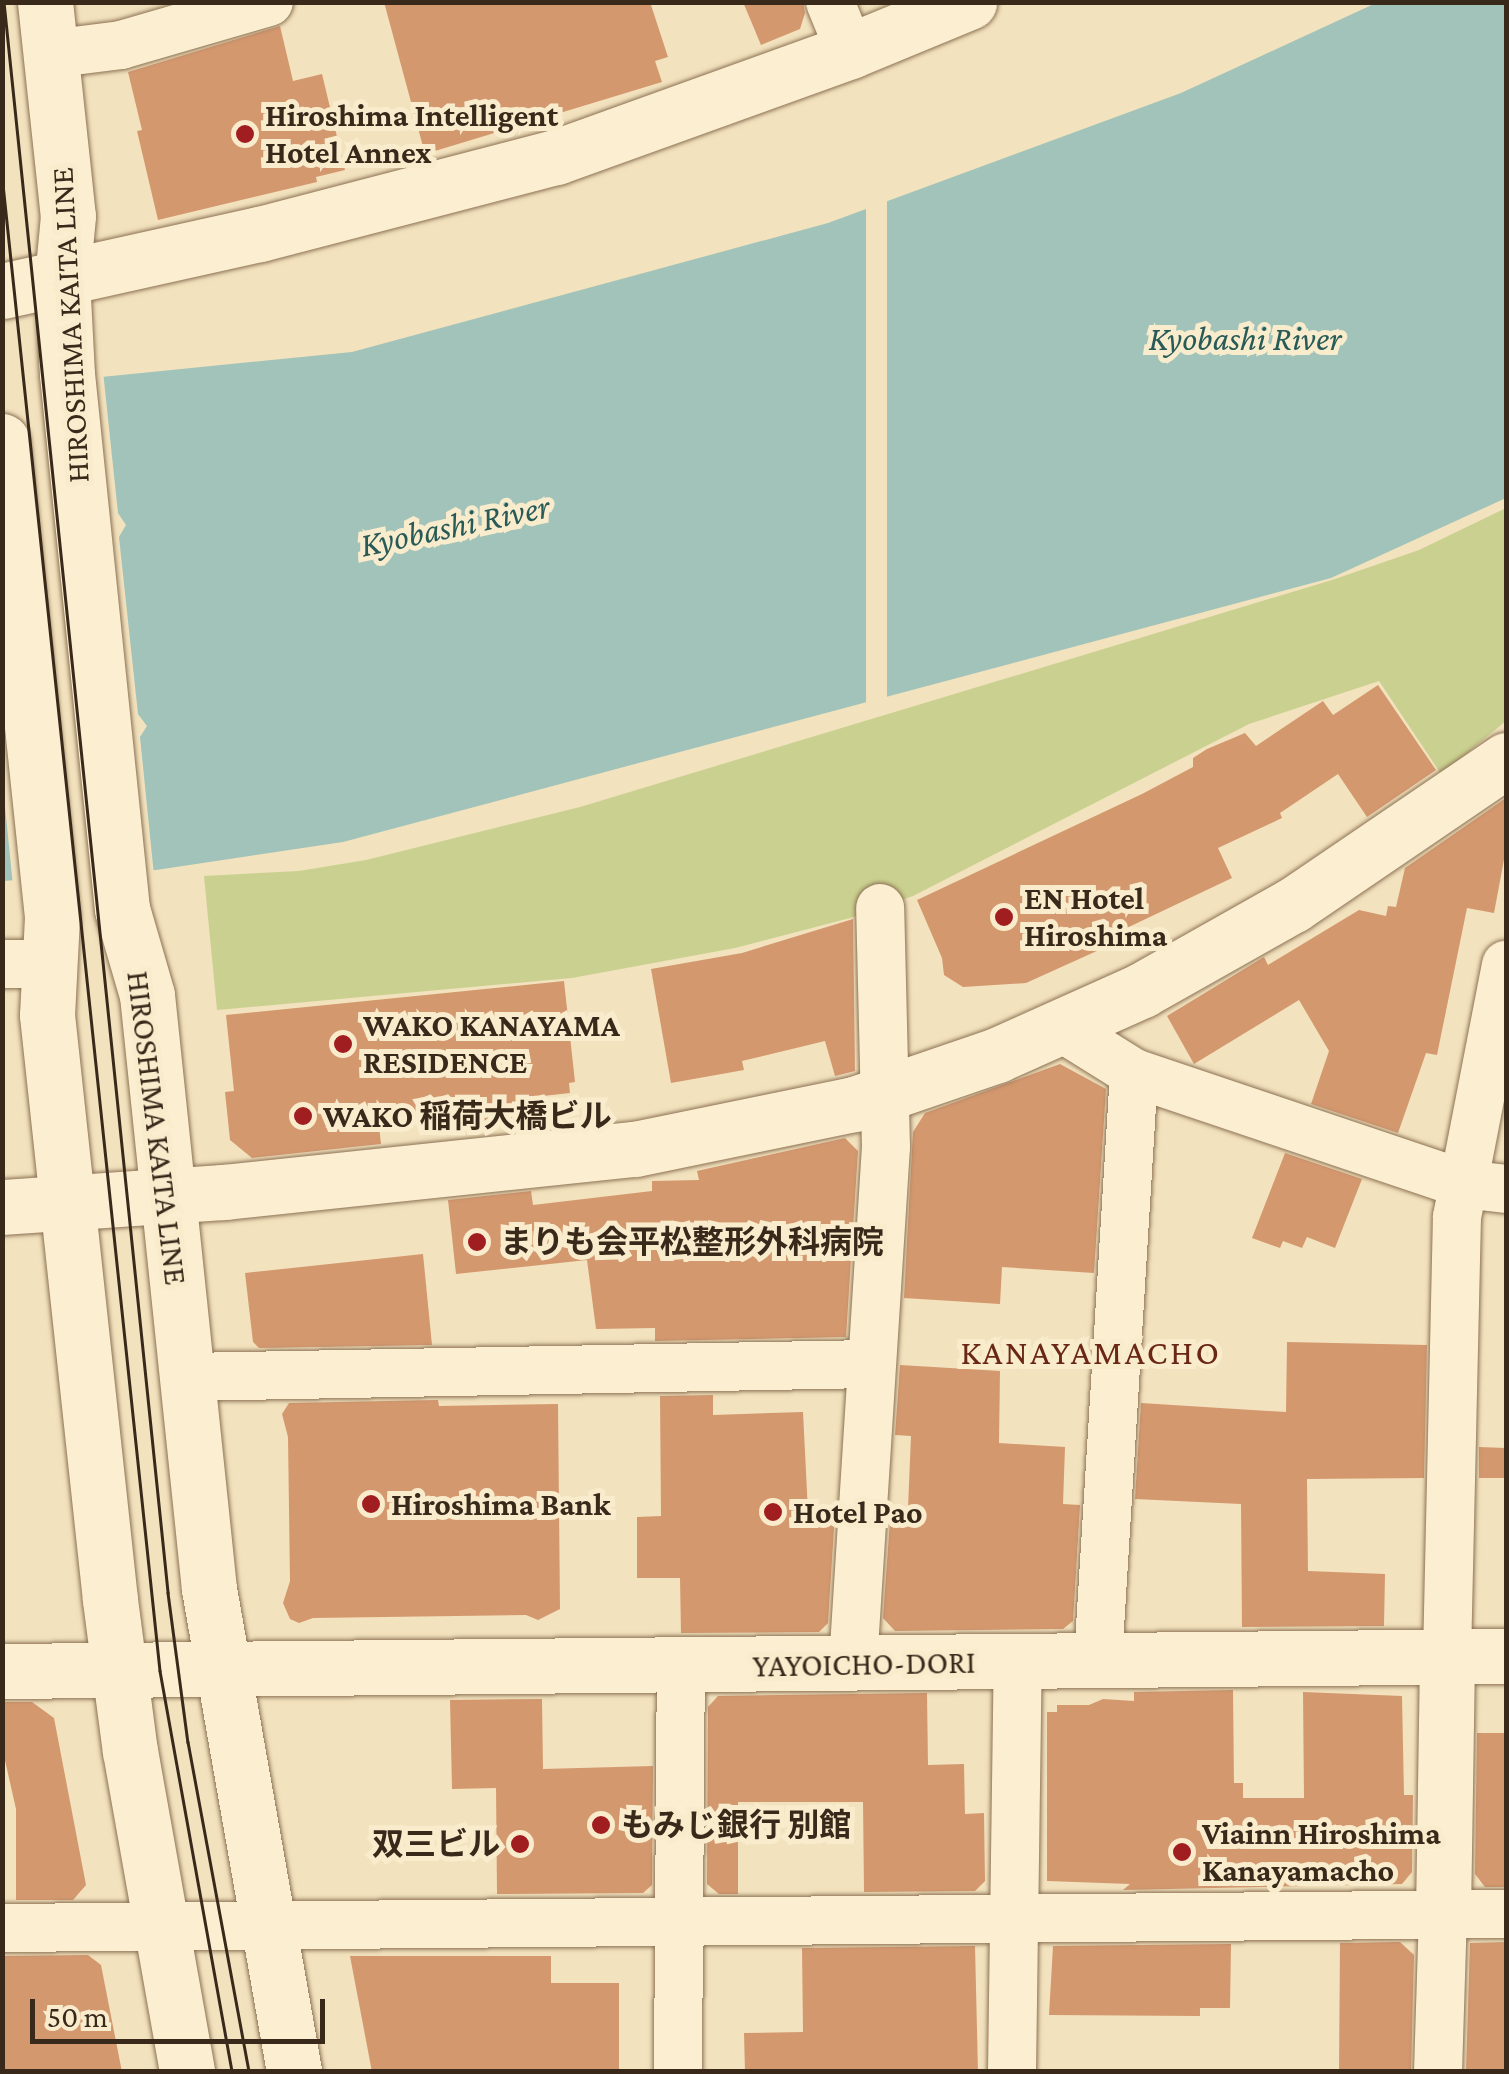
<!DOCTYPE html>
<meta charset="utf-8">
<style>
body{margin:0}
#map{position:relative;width:1509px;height:2074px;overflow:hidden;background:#f2e2bd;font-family:"Crimson Pro","Noto Sans JP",serif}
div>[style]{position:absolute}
.green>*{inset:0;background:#cad190}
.water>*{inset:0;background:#a1c3b9}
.pier>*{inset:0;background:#f2e2bd}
.building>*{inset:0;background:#d4986f}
.roads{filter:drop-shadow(0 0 2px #8c7154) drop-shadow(0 0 2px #8c7154)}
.minor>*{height:48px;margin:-24px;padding:0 24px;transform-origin:24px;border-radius:24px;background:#fcefd1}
.tertiary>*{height:55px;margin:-27.5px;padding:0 27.5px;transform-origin:27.5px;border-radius:27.5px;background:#fcefd1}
.secondary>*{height:55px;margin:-27.5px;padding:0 27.5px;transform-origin:27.5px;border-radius:27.5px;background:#fcefd1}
.tram>*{height:2.5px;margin:-1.25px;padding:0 1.25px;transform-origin:1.25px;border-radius:1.25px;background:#39291b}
.dots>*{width:28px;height:28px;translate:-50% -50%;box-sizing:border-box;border:5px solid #f9eccd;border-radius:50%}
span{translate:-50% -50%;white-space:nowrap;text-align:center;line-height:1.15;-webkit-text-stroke:10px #f9eccd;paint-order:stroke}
.poi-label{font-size:32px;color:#39291b;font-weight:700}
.left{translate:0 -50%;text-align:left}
.right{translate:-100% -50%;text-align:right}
.street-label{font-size:32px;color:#39291b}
.water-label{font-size:35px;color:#285b57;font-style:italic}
.neighbourhood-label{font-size:35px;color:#6a2716;letter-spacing:2.5px}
.frame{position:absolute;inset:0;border:5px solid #39291b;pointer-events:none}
.scale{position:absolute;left:30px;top:1999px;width:295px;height:45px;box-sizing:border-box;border:5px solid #39291b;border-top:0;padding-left:12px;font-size:30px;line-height:35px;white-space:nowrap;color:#39291b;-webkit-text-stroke:8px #f9eccd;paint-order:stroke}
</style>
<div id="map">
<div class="green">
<div style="clip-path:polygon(1506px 508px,1506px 721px,1441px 774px,1379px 681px,1249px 724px,913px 896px,850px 918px,735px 948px,572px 978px,217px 1010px,204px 876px,299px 871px,366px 860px,580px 807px,1332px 580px,1419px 550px)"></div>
</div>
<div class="water">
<div style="clip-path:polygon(1376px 3px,1506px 3px,1506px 498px,1331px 578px,343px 842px,156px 870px,3px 881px,2px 387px,352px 352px,828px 223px,1181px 93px)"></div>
</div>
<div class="pier">
<div style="clip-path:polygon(887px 196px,887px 704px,866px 709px,866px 204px)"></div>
<div style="clip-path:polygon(103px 371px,118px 513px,126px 525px,119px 537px,138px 714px,147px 726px,140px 737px,154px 875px,13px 886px,2px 777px,2px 381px)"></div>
</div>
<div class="building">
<div style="clip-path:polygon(384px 2px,650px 2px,668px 57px,655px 61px,662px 82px,425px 154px)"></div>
<div style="clip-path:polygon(743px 2px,803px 2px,805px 13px,800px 29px,761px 45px)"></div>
<div style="clip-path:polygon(280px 26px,293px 81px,322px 74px,345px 170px,316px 177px,317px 182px,158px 220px,137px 131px,142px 130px,128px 72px)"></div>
<div style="clip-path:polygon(1378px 685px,1436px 770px,1367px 817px,1338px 774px,1280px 813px,1282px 818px,1218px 848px,1232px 878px,1095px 943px,1099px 950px,1026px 983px,963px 987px,944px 975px,942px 958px,917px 900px,1142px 794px,1193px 767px,1193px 758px,1207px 749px,1245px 733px,1256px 746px,1323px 701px,1333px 715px)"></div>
<div style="clip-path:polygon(1506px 798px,1506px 849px,1494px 913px,1467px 908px,1437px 1055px,1426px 1053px,1398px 1133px,1311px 1104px,1329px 1051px,1299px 1000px,1194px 1064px,1167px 1016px,1264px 957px,1268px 965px,1359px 910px,1386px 916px,1388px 906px,1396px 907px,1405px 868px)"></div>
<div style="clip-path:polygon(853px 919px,855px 1071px,835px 1076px,825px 1041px,742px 1061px,744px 1070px,671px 1083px,651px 969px,742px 953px)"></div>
<div style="clip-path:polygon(564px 981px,575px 1082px,569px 1083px,570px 1093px,534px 1097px,537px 1115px,481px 1122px,478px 1102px,419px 1109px,420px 1113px,378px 1117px,381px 1144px,252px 1158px,230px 1140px,225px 1092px,234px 1091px,226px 1015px)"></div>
<div style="clip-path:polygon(1060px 1064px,1106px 1089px,1094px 1273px,1002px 1267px,1000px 1304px,904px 1298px,913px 1132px,925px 1113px)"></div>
<div style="clip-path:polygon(845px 1138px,858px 1151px,846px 1337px,655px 1341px,655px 1328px,596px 1329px,587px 1260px,456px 1274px,448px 1200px,531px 1191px,533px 1205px,652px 1191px,652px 1181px,699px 1180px,697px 1171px)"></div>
<div style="clip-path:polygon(1285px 1153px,1362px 1179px,1335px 1248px,1307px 1237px,1302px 1248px,1283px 1241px,1280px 1248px,1252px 1238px)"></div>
<div style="clip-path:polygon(423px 1254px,432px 1345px,259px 1348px,253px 1342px,245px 1273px)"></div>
<div style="clip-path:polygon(1287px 1342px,1427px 1345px,1424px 1478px,1307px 1479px,1308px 1571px,1385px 1574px,1384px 1626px,1242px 1627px,1241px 1504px,1135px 1499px,1141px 1403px,1286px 1412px)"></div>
<div style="clip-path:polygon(900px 1365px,1000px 1371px,999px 1443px,1065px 1447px,1063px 1504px,1080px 1505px,1073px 1621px,1063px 1629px,895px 1631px,883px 1618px,890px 1520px,903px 1521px,903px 1508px,908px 1508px,911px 1436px,895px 1435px)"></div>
<div style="clip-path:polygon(713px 1395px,713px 1415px,803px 1412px,808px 1512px,835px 1512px,828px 1623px,819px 1632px,681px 1633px,680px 1578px,637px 1578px,637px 1517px,661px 1516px,660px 1396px)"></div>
<div style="clip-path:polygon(438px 1400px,439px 1406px,558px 1404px,560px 1609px,538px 1620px,526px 1615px,313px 1618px,299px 1623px,290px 1619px,283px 1603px,290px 1581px,288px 1437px,282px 1414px,289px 1403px)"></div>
<div style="clip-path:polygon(1479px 1447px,1506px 1448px,1506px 1478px,1479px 1478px)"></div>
<div style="clip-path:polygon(1233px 1690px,1234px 1783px,1243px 1783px,1243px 1798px,1304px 1798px,1303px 1692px,1402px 1696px,1404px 1795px,1413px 1795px,1412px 1872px,1402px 1884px,1123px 1890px,1130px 1884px,1047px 1881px,1047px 1712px,1057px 1712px,1057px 1705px,1089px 1705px,1103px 1699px,1134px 1701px,1134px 1692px)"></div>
<div style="clip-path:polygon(927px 1693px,928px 1765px,964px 1764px,965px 1814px,984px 1813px,985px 1881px,975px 1891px,864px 1892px,863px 1802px,738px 1802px,738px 1894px,719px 1894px,707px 1884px,708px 1707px,718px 1696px)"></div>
<div style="clip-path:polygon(542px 1699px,543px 1769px,653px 1766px,652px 1885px,643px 1893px,497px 1894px,496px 1788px,452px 1789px,450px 1700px)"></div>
<div style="clip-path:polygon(2px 1702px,32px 1702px,54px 1718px,86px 1885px,73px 1900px,16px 1900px,16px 1809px,2px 1747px)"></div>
<div style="clip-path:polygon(1477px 1733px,1506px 1733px,1506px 1887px,1485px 1887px,1475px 1874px)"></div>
<div style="clip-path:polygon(1400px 1942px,1414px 1955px,1411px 2072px,1339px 2072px,1340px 1943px)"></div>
<div style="clip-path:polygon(1506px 1942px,1506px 2072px,1466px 2072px,1470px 1943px)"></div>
<div style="clip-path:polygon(1231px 1944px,1230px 2008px,1200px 2008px,1200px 2016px,1049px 2015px,1053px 1946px)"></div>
<div style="clip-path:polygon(975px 1946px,978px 2072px,745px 2072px,744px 2033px,803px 2032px,802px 1948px)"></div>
<div style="clip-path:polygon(88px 1955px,101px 1965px,122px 2072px,2px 2072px,2px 1956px)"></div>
<div style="clip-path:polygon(350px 1956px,551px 1956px,551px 1983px,619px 1983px,619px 2072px,372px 2072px)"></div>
</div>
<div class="roads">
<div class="minor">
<div style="left:830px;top:2px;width:53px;rotate:67.8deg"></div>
<div style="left:50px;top:54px;width:72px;rotate:-7.2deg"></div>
<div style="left:121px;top:45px;width:154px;rotate:-16.2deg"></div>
<div style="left:2px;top:964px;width:47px"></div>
<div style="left:1062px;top:1028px;width:85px;rotate:32deg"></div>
<div style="left:1134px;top:1073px;width:347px;rotate:18.6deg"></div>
<div style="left:1463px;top:1184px;width:43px;rotate:6.6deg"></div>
<div style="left:188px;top:1377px;width:683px;rotate:-1.09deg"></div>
<div style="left:1447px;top:1656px;width:439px;rotate:-88.7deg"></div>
<div style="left:1457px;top:1217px;width:257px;rotate:-79deg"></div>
<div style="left:1098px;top:1660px;width:588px;rotate:-86.49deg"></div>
<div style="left:853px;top:1664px;width:518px;rotate:-86.35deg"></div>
<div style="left:886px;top:1147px;width:239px;rotate:-91.4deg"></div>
<div style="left:2px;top:1928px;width:1504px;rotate:-0.53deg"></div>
<div style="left:678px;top:2072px;width:406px;rotate:-89.6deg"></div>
<div style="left:1012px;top:2072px;width:410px;rotate:-89.2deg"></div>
<div style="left:1438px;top:2072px;width:158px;rotate:-88.2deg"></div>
</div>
<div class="tertiary">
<div style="left:2px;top:291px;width:264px;rotate:-12.5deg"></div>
<div style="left:260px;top:234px;width:306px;rotate:-14.6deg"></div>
<div style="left:556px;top:157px;width:313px;rotate:-19.8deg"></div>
<div style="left:850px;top:51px;width:129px;rotate:-22.4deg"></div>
<div style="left:2px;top:1207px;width:223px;rotate:-3.9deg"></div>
<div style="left:224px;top:1192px;width:413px;rotate:-6deg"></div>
<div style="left:635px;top:1149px;width:224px;rotate:-11.6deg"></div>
<div style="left:854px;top:1104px;width:151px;rotate:-18.9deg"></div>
<div style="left:997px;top:1055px;width:159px;rotate:-24.1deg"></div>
<div style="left:1142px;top:990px;width:173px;rotate:-29.4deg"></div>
<div style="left:1293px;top:905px;width:258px;rotate:-34.2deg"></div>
<div style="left:2px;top:1671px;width:1504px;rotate:-0.57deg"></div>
<div style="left:1443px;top:1914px;width:258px;rotate:-89.1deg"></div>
</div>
<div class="secondary">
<div style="left:45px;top:2px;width:215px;rotate:83.9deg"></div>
<div style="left:68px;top:216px;width:63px;rotate:95.4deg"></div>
<div style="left:62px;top:279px;width:95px;rotate:87deg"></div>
<div style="left:67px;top:374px;width:538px;rotate:84.13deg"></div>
<div style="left:122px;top:909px;width:90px;rotate:73.8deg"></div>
<div style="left:147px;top:995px;width:597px;rotate:84.04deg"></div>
<div style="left:209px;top:1589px;width:490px;rotate:80deg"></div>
<div style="left:2px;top:441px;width:479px;rotate:84deg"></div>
<div style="left:52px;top:917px;width:98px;rotate:92.9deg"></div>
<div style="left:47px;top:1015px;width:588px;rotate:83.85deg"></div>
<div style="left:110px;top:1600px;width:152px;rotate:82.5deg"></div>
<div style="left:130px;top:1751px;width:326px;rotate:79.9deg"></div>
</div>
</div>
<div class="tram">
<div style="left:4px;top:2px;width:1599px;rotate:84.11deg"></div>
<div style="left:168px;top:1593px;width:150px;rotate:82.4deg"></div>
<div style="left:188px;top:1742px;width:336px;rotate:79.5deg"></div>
<div style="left:2px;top:175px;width:1504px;rotate:83.97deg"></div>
<div style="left:160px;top:1671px;width:407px;rotate:79.8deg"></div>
</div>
<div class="dots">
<div style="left:245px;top:134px;background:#a11e20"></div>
<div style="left:1004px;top:917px;background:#a11e20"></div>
<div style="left:343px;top:1044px;background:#a11e20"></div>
<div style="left:303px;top:1116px;background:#a11e20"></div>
<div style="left:477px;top:1242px;background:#a11e20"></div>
<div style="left:371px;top:1504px;background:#a11e20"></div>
<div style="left:773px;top:1512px;background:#a11e20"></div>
<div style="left:601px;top:1825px;background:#a11e20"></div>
<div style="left:520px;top:1844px;background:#a11e20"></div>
<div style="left:1182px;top:1852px;background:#a11e20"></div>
</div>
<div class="poi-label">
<span class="left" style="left:265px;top:134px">Hiroshima Intelligent<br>Hotel Annex</span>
<span class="left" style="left:1024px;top:917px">EN Hotel<br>Hiroshima</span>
<span class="left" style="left:363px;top:1044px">WAKO KANAYAMA<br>RESIDENCE</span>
<span class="left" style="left:323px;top:1116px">WAKO 稲荷大橋ビル</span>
<span class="left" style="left:500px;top:1242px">まりも会平松整形外科病院</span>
<span class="left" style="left:391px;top:1504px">Hiroshima Bank</span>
<span class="left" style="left:793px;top:1512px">Hotel Pao</span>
<span class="left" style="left:621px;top:1825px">もみじ銀行 別館</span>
<span class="left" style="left:1202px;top:1852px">Viainn Hiroshima<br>Kanayamacho</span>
<span class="right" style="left:500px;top:1844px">双三ビル</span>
</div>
<div class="street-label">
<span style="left:70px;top:325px;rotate:-93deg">HIROSHIMA KAITA LINE</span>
<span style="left:157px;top:1128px;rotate:83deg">HIROSHIMA KAITA LINE</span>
<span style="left:864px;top:1664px;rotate:-1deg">YAYOICHO-DORI</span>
</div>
<div class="water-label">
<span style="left:1245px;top:339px">Kyobashi River</span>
<span style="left:455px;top:526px;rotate:-12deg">Kyobashi River</span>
</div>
<div class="neighbourhood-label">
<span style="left:1091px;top:1353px">KANAYAMACHO</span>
</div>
<div class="frame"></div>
<div class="scale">50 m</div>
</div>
